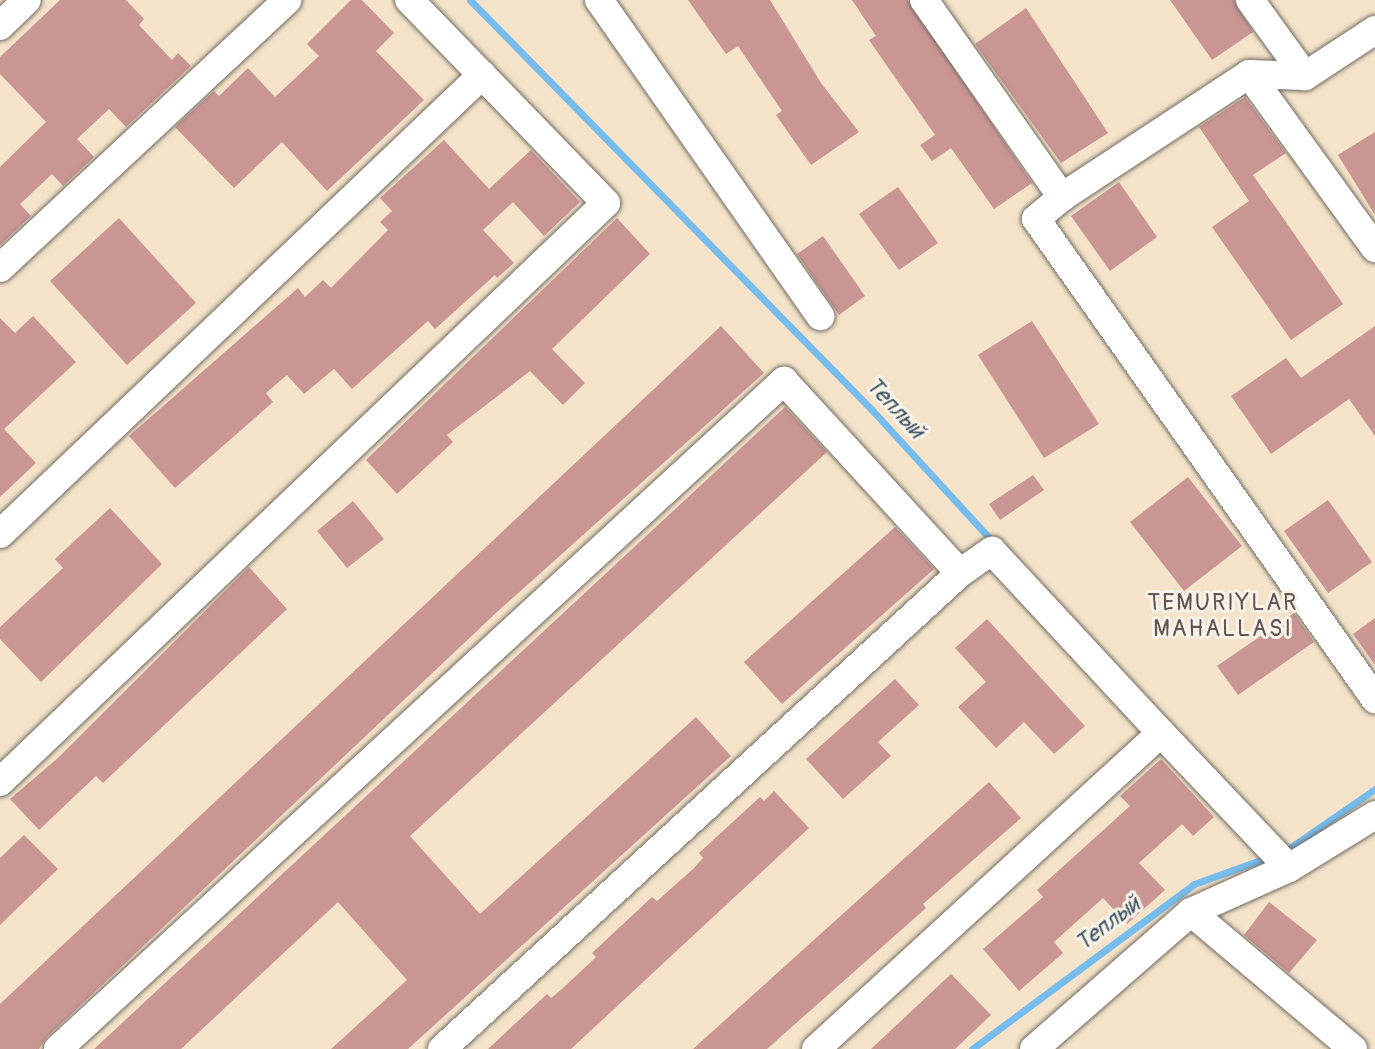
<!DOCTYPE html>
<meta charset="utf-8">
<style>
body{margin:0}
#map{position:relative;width:1375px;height:1049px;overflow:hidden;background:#f4e2c9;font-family:Pangolin,sans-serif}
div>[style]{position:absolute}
.stream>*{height:7px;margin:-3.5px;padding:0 3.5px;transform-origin:3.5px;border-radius:3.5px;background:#76bced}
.building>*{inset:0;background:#ca9694}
.roads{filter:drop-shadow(0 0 2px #716b62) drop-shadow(0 0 2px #716b62)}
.minor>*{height:28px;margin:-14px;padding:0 14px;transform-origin:14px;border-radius:14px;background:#fff}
span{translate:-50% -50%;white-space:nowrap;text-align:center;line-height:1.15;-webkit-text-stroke:6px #f7f3e8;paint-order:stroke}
.water-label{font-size:23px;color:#425665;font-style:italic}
.neighbourhood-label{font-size:23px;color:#635050;letter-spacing:2px}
</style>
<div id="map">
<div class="stream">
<div style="left:470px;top:0;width:574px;rotate:45.56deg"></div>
<div style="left:872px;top:410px;width:180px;rotate:47.5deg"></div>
<div style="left:1284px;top:852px;width:111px;rotate:-34.7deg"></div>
<div style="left:972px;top:1049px;width:277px;rotate:-36.6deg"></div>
<div style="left:1194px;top:884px;width:80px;rotate:-19.8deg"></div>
</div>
<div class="building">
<div style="clip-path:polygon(60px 0,126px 0,144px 19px,139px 25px,172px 60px,178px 53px,191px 66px,126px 127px,109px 109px,77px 139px,94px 157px,63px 186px,52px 174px,20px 204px,31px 216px,0 245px,0 167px,46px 122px,0 74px,0 57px)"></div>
<div style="clip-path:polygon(351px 0,362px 0,394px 33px,376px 51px,424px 100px,327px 191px,282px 142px,234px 188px,175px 127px,214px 91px,219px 96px,248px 68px,275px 97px,319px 56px,307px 44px)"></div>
<div style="clip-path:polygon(688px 0,770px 0,821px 83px,859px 132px,811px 165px,776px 115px,782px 111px,738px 46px,726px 54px)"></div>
<div style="clip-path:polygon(852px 0,908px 0,1032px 183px,994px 209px,951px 148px,932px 161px,920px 145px,935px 135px,869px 40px,876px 36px)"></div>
<div style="clip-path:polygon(1170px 0,1234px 0,1253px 32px,1212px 60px)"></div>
<div style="clip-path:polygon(1026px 8px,1108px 133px,1061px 163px,975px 44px)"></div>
<div style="clip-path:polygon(1245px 97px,1286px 153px,1253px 175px,1343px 304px,1291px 340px,1212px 227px,1249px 201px,1199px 127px)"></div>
<div style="clip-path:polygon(1375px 132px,1375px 215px,1338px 155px)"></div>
<div style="clip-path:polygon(444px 140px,489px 189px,531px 150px,580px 202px,544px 236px,513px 202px,483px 230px,514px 263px,497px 278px,495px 275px,435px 329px,428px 321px,352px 389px,334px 369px,304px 394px,287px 375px,266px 393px,273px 402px,175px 488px,129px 436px,298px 288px,305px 297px,323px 280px,331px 288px,388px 230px,380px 222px,392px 211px,380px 198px)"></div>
<div style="clip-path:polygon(1119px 182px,1157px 237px,1110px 271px,1071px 216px)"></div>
<div style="clip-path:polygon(898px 187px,938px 243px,899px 270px,859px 214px)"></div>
<div style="clip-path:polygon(119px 218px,196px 303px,127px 365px,50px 281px)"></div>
<div style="clip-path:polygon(617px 218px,650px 254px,552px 349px,585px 383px,563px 405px,530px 371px,447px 435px,453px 442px,397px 494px,366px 460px)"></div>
<div style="clip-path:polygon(823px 236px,865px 296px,839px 315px,797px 254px)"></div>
<div style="clip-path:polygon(33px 316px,76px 362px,4px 429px,36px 463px,0 497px,0 318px,15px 333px)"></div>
<div style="clip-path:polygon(1032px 321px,1099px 424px,1044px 458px,978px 355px)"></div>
<div style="clip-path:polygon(721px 326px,764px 373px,497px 612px,47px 1037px,39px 1049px,0 1049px,0 1004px)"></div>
<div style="clip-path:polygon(1375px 326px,1375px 436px,1349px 399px,1271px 454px,1231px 396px,1286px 358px,1301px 378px)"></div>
<div style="clip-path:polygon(785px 407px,827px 452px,410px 836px,480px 914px,696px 717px,731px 756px,408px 1049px,331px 1049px,407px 980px,338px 902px,181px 1049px,94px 1049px)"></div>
<div style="clip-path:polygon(1033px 475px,1044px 490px,1000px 520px,989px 504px)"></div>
<div style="clip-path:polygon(1188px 477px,1242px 546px,1184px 591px,1130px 522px)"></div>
<div style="clip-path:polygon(1328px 500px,1372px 562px,1328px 593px,1284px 531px)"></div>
<div style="clip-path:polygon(353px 501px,384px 539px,347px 568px,317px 531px)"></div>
<div style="clip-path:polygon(110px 508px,162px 564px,41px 682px,0 639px,0 627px,63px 568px,55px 559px)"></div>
<div style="clip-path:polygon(895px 527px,934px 569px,782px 704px,744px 662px)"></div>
<div style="clip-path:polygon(249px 567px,287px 609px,103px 783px,96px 776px,39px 830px,10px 799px,59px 757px)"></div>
<div style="clip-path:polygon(1294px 613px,1314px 642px,1238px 695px,1217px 666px)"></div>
<div style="clip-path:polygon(1375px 618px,1375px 665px,1353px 634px)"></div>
<div style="clip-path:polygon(987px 619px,1085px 726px,1054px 754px,1024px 722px,996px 748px,958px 707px,986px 682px,955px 648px)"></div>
<div style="clip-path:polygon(895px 679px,919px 705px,878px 742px,891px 756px,843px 799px,806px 759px)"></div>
<div style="clip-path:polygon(1161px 759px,1214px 817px,1193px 836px,1182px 824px,1139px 863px,1165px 890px,1127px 924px,1103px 898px,1054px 942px,1063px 953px,1019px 991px,983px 949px,1043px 897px,1037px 890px,1130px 806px,1120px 796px)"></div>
<div style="clip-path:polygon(989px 782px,1021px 818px,923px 904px,926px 908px,767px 1049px,693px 1049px)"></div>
<div style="clip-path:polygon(774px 791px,809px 828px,571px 1049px,488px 1049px,547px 994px,551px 998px,562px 989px,596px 957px,592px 953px,652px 897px,657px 901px,693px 869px,703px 858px,699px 853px,760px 797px,764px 801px)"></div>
<div style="clip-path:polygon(24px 835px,58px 869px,0 925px,0 858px)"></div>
<div style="clip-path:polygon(1269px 902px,1317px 940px,1289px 973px,1244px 935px)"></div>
<div style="clip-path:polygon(951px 974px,991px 1015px,955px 1049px,871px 1049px)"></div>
</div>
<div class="roads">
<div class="minor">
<div style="left:599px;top:0;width:386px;rotate:55deg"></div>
<div style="left:924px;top:0;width:241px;rotate:55deg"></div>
<div style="left:1062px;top:197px;width:34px;rotate:140deg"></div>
<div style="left:1036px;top:219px;width:588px;rotate:54.77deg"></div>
<div style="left:1250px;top:0;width:94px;rotate:54.1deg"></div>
<div style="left:0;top:26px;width:37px;rotate:-44deg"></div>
<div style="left:1249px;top:74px;width:215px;rotate:54.1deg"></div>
<div style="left:1062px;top:197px;width:224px;rotate:-33.3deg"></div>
<div style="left:1249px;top:74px;width:56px;rotate:2deg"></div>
<div style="left:1305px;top:76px;width:84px;rotate:-33.3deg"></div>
<div style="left:0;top:268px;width:393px;rotate:-43deg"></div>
<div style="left:0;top:534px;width:666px;rotate:-43.6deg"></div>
<div style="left:0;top:782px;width:838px;rotate:-43.69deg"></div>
<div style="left:606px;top:203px;width:283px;rotate:-134.1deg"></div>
<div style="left:1191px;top:912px;width:212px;rotate:40.2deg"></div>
<div style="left:58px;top:1049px;width:987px;rotate:-42.62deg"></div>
<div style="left:784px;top:381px;width:260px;rotate:47.5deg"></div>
<div style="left:442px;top:1049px;width:703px;rotate:-42.58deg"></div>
<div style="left:960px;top:573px;width:39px;rotate:-35deg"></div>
<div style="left:992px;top:551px;width:248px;rotate:47.1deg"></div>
<div style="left:816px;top:1049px;width:468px;rotate:-42.5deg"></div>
<div style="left:1161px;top:733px;width:186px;rotate:46.5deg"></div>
<div style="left:1034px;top:1049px;width:208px;rotate:-41.1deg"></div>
<div style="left:1191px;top:912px;width:107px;rotate:-24.2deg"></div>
<div style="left:1289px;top:868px;width:101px;rotate:-31.6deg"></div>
</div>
</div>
<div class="water-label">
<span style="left:895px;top:408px;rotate:47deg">Теплый</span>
<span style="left:1108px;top:924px;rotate:-37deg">Теплый</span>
</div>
<div class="neighbourhood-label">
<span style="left:1223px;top:616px">TEMURIYLAR<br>MAHALLASI</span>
</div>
</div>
